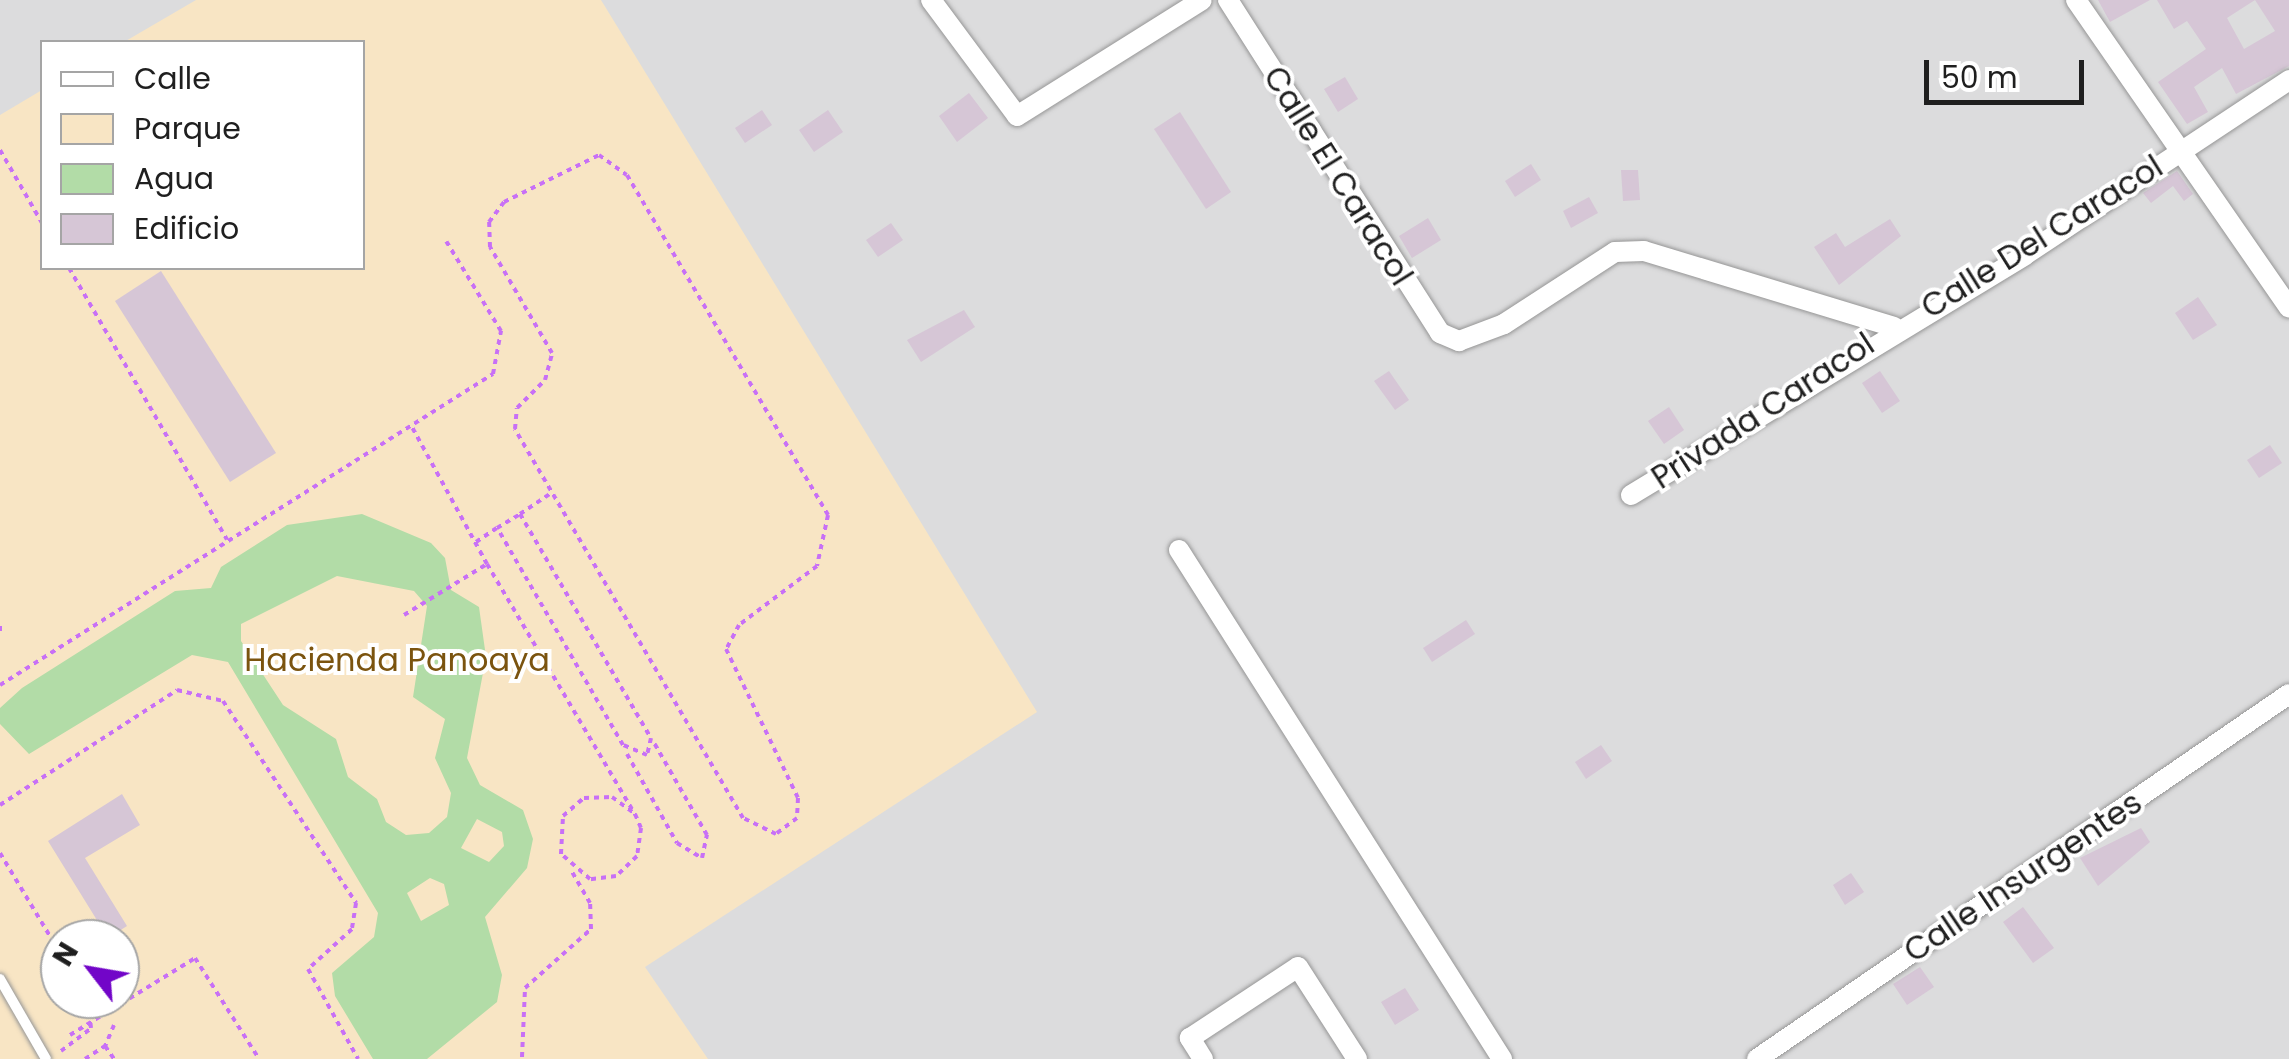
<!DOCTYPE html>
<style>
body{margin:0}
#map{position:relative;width:2289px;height:1059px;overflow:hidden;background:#efe5ed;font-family:Poppins,sans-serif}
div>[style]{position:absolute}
.residential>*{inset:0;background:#dcdcdd}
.park>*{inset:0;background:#f8e5c4}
.water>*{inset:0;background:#b2dca7}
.building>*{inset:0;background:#d6c6d6}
.path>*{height:4px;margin-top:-2px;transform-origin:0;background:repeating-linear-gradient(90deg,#c870f6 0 5px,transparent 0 10px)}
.roads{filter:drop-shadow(0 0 2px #969696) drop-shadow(0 0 2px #969696)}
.lane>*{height:10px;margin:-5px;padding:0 5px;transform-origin:5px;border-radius:5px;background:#fff}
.street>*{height:20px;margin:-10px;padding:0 10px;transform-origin:10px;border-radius:10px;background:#fff}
span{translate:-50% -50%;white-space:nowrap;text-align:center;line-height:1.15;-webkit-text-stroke:8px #fff;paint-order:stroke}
.street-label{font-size:32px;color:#1f1f1f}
.park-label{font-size:32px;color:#7b540f}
.legend{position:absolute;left:40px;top:40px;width:325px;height:230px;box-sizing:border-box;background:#fff;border:2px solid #a5a5a5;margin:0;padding:12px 18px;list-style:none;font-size:30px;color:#1f1f1f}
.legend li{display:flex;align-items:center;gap:20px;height:50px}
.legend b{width:50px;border:2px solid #a5a5a5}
.north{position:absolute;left:40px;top:919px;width:100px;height:100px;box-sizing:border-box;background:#fff;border:2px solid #a5a5a5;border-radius:50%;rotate:301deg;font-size:28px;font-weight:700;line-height:40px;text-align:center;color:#1f1f1f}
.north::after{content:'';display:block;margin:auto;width:35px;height:45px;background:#7205c8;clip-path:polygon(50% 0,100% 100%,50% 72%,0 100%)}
.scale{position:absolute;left:1924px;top:60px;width:160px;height:45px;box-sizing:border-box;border:5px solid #1f1f1f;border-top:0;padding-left:12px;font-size:30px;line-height:35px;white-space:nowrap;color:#1f1f1f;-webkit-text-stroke:8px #fff;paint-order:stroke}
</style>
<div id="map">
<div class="residential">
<div style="clip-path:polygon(evenodd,0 0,2289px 0,2289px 1059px,0 1059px,0 0,42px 42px,362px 42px,362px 268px,42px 268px,42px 42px,0 0,60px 939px,120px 939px,120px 999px,60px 999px,60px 939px)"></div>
</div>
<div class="park">
<div style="clip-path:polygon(evenodd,196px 0,601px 0,1037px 712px,645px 967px,708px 1059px,0 1059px,0 115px,42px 90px,42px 268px,362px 268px,362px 42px,124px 42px,196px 0,60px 939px,120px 939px,120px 999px,60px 999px,60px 939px)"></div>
</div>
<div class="water">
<div style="clip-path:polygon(evenodd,362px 514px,431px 543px,445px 558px,451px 590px,479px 607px,486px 657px,467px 758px,480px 785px,523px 810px,533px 839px,527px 868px,485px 917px,502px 975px,497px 1002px,427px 1059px,373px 1059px,335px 996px,332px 973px,374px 937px,378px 913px,228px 662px,192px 655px,29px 754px,0 724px,0 708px,22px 688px,175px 591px,211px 588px,221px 567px,287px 525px,362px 514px,337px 576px,414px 591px,427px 606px,413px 697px,445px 719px,435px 758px,451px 793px,447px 817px,429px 833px,406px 835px,386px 822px,377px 799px,348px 777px,336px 739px,283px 705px,241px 641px,241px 624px,337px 576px,362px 514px,477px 819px,502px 832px,504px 846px,489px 862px,461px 848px,477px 819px,362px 514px,430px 878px,444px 884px,449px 905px,421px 921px,407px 893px,430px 878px)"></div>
</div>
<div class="building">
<div style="clip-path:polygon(2098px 0,2150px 0,2110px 22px)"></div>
<div style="clip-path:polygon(2157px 0,2255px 0,2227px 18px,2244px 49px,2275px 31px,2255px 0,2289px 0,2289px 66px,2236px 94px,2222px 68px,2194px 87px,2208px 112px,2187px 124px,2158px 82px,2206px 49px,2187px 21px,2174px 29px)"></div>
<div style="clip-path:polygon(1345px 77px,1358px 99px,1338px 112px,1324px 89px)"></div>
<div style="clip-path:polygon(969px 93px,988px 118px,957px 142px,939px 116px)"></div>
<div style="clip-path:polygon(762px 110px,772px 125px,745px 143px,735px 128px)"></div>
<div style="clip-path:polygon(828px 110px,843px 132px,814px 152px,799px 130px)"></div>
<div style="clip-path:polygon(1180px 112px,1231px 192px,1206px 209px,1154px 129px)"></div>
<div style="clip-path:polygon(1531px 164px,1541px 180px,1515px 197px,1505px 181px)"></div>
<div style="clip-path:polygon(1621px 170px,1638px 170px,1640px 200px,1623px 201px)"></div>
<div style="clip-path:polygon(2177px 171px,2193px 194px,2184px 201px,2173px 186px,2151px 203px,2143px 193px)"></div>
<div style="clip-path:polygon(1589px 197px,1598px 213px,1571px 228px,1563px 211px)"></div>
<div style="clip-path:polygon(1428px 218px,1441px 240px,1412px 258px,1399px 236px)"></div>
<div style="clip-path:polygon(1890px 219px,1901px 236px,1839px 285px,1814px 247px,1836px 233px,1845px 247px)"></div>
<div style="clip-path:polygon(891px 223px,903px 240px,878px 257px,866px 240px)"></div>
<div style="clip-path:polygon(161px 271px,276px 453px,230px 482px,115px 301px)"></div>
<div style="clip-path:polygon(2198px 297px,2217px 325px,2193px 340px,2175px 313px)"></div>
<div style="clip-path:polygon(964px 310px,975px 327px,921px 362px,907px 340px)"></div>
<div style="clip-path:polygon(1389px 371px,1409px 400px,1395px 410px,1374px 381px)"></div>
<div style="clip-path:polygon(1880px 371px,1900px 401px,1882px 413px,1862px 383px)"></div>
<div style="clip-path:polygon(1669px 407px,1684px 430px,1664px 444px,1648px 421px)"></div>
<div style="clip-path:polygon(2270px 445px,2282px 463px,2259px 478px,2247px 460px)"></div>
<div style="clip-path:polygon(1466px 620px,1475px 634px,1432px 662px,1423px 648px)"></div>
<div style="clip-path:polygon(1601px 745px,1612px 761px,1586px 779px,1575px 762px)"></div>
<div style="clip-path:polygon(122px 794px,140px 825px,85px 858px,127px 926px,108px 938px,48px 841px)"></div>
<div style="clip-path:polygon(2141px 828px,2150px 842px,2098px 886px,2080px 858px)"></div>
<div style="clip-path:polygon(1851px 873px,1864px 892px,1845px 905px,1833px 885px)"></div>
<div style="clip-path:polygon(2023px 907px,2054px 948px,2033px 963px,2003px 922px)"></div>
<div style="clip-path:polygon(1920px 967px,1934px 987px,1907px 1005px,1893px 984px)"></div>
<div style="clip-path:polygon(1405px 988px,1419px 1010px,1395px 1025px,1381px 1002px)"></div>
</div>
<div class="path">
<div style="left:0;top:150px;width:84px;rotate:60.1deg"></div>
<div style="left:599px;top:155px;width:34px;rotate:36deg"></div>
<div style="left:627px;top:175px;width:395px;rotate:59.4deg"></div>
<div style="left:828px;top:515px;width:52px;rotate:102.2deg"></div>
<div style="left:817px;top:566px;width:98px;rotate:142.9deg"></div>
<div style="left:739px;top:625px;width:27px;rotate:118deg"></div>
<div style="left:726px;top:649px;width:165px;rotate:64.2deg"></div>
<div style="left:798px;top:798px;width:20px;rotate:93deg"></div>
<div style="left:797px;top:818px;width:26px;rotate:143deg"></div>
<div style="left:776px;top:834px;width:37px;rotate:-154deg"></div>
<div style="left:743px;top:818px;width:451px;rotate:-120.4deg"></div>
<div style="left:515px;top:429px;width:21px;rotate:-85deg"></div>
<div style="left:517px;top:408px;width:40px;rotate:-45deg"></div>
<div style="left:545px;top:380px;width:28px;rotate:-75deg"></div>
<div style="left:552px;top:353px;width:123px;rotate:-120.3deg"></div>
<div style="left:490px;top:247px;width:25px;rotate:-92deg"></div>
<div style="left:489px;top:222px;width:25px;rotate:-53deg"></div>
<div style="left:504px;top:202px;width:106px;rotate:-26.3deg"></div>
<div style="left:69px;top:268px;width:314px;rotate:59.8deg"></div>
<div style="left:520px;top:514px;width:37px;rotate:-34deg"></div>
<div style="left:476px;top:542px;width:25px;rotate:-34deg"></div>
<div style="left:497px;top:528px;width:27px;rotate:-31deg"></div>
<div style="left:520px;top:514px;width:259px;rotate:59.7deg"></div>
<div style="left:651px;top:738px;width:17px;rotate:103deg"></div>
<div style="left:647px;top:755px;width:26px;rotate:-157deg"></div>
<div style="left:623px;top:745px;width:251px;rotate:-120.1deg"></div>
<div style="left:487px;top:564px;width:291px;rotate:59.4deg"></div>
<div style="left:635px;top:814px;width:15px;rotate:67deg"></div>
<div style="left:641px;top:828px;width:28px;rotate:98deg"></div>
<div style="left:637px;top:856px;width:29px;rotate:136deg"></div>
<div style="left:616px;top:876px;width:26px;rotate:173deg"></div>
<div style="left:590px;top:879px;width:38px;rotate:-139deg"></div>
<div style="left:561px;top:854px;width:38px;rotate:-87deg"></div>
<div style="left:563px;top:816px;width:28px;rotate:-41deg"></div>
<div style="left:584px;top:798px;width:28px;rotate:-2deg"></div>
<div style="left:612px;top:797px;width:29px;rotate:36deg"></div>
<div style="left:404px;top:615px;width:97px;rotate:-31.6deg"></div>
<div style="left:487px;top:564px;width:156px;rotate:-118.7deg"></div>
<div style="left:0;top:626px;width:7px;rotate:90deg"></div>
<div style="left:0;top:685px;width:583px;rotate:-32.25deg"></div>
<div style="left:493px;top:374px;width:44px;rotate:-79.5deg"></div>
<div style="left:501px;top:331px;width:105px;rotate:-121.4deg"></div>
<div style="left:627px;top:754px;width:102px;rotate:60.7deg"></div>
<div style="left:677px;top:843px;width:29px;rotate:31deg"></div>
<div style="left:702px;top:858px;width:24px;rotate:-78deg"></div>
<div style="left:707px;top:835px;width:106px;rotate:-119.9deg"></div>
<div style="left:0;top:805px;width:211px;rotate:-33deg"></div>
<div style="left:177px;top:690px;width:47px;rotate:13.4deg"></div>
<div style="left:223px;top:701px;width:242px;rotate:56.6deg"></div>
<div style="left:356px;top:903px;width:26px;rotate:99deg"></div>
<div style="left:352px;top:929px;width:59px;rotate:137.7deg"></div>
<div style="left:308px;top:969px;width:103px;rotate:60.9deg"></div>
<div style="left:0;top:853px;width:117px;rotate:59deg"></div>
<div style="left:114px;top:1025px;width:23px;rotate:113deg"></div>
<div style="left:105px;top:1046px;width:16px;rotate:55deg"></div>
<div style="left:70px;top:1035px;width:147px;rotate:-31.6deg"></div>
<div style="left:195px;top:958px;width:120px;rotate:57.6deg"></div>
<div style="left:61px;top:1051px;width:38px;rotate:-37deg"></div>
<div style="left:91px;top:1028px;width:29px;rotate:-96deg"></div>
<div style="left:522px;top:1057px;width:69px;rotate:-87.5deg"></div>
<div style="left:525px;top:988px;width:89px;rotate:-41.8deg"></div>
<div style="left:591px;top:929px;width:26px;rotate:-92deg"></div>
<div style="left:590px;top:903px;width:39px;rotate:-120deg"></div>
<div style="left:85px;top:1059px;width:24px;rotate:-33deg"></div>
</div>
<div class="roads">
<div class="lane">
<div style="left:0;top:979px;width:92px;rotate:60.1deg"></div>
</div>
<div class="street">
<div style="left:931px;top:0;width:144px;rotate:53.4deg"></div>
<div style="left:1017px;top:116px;width:218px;rotate:-32.1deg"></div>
<div style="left:1228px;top:0;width:395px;rotate:57.5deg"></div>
<div style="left:1440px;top:333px;width:21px;rotate:23deg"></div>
<div style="left:1459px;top:341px;width:48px;rotate:-20.7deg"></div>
<div style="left:1504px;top:324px;width:132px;rotate:-33deg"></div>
<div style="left:1615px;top:252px;width:29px;rotate:-2deg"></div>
<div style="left:1644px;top:251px;width:261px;rotate:16.9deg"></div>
<div style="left:2076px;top:0;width:374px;rotate:55.3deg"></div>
<div style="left:1631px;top:495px;width:461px;rotate:-31.3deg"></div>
<div style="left:2025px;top:255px;width:317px;rotate:-33.5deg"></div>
<div style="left:1179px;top:550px;width:603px;rotate:57.6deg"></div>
<div style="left:1203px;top:1059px;width:25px;rotate:-122deg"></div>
<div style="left:1190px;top:1038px;width:129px;rotate:-33.3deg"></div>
<div style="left:1298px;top:967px;width:109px;rotate:57.3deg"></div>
<div style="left:1757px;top:1059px;width:645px;rotate:-34.45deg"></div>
</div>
</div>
<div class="street-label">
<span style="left:1338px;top:176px;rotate:58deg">Calle El Caracol</span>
<span style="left:2042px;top:237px;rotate:-32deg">Calle Del Caracol</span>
<span style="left:1763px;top:411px;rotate:-33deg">Privada Caracol</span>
<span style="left:2023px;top:877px;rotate:-34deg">Calle Insurgentes</span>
</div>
<div class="park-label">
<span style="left:397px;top:660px">Hacienda Panoaya</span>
</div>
<ul class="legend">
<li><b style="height:12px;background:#fff"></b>Calle</li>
<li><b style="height:28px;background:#f8e5c4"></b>Parque</li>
<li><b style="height:28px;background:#b2dca7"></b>Agua</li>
<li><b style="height:28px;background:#d6c6d6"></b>Edificio</li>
</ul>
<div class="north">N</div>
<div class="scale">50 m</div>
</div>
